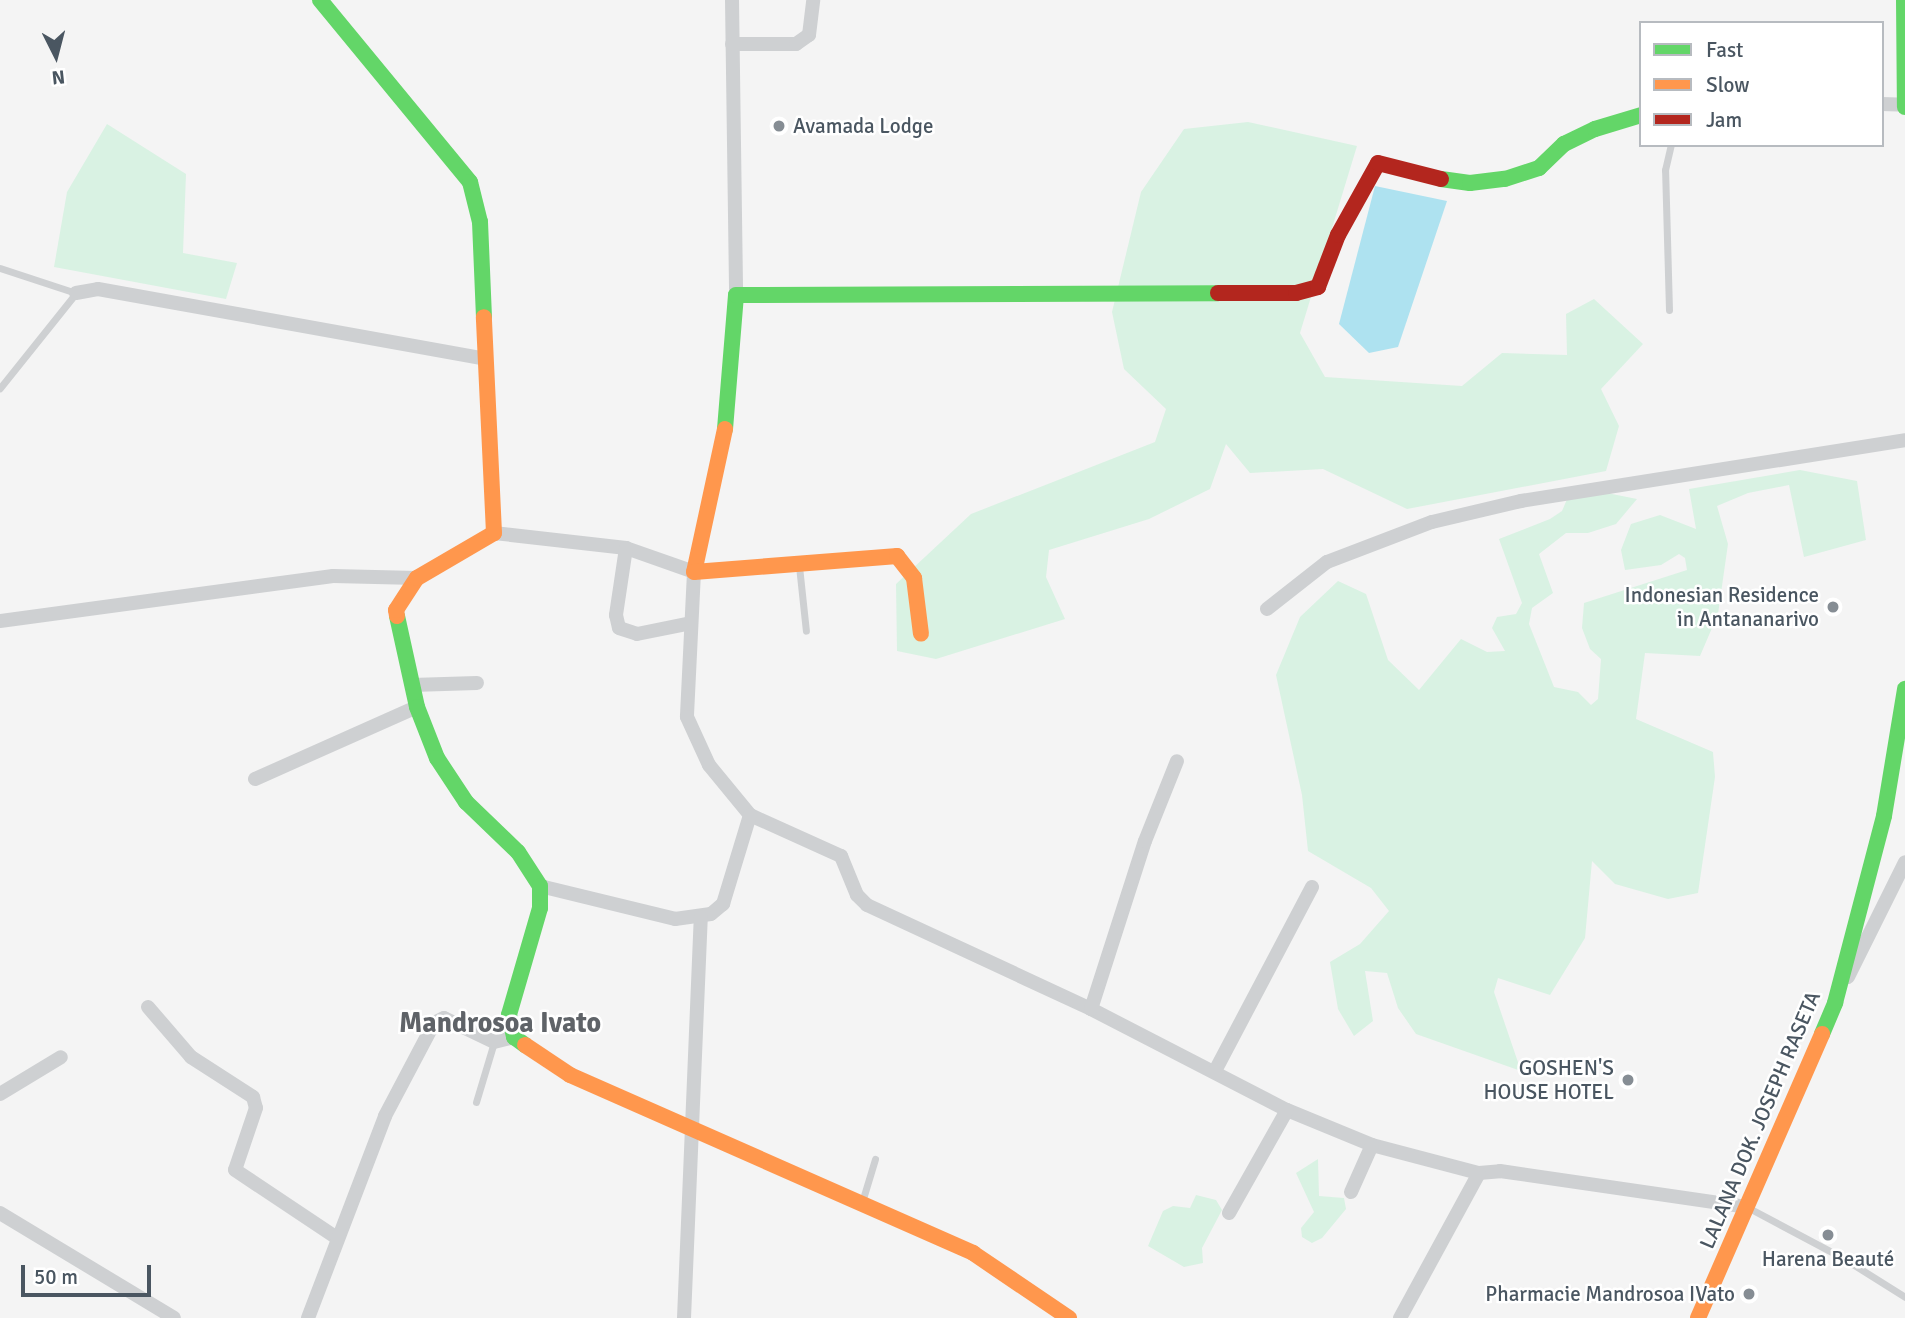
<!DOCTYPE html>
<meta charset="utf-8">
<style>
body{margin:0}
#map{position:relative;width:1905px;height:1318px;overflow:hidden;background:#f4f4f4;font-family:Signika,sans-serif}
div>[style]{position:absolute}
.green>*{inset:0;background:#d9f2e3}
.water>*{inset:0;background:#aee2f0}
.lane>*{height:7px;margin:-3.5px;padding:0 3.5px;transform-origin:3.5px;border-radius:3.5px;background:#ced0d2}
.street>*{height:14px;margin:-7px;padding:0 7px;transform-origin:7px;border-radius:7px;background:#ced0d2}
.fast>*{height:16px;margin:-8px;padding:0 8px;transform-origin:8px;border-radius:8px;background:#63d668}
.slow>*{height:16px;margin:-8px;padding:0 8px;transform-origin:8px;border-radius:8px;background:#ff974d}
.jam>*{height:16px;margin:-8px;padding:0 8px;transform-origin:8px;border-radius:8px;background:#b3261e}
.dots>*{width:19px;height:19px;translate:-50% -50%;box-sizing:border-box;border:4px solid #fff;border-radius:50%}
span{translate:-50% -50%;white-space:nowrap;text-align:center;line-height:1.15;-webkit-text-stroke:5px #fff;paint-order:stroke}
.poi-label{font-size:21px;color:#4a5661}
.left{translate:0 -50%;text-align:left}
.right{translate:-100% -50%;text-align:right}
.street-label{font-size:21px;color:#4a5661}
.district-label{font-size:28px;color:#5f6368;font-weight:700}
.legend{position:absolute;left:1639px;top:21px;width:245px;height:126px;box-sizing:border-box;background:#fff;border:2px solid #b7bbc0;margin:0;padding:9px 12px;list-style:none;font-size:21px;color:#4a5661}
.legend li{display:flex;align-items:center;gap:14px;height:35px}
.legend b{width:35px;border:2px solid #b7bbc0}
.north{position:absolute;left:21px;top:21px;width:70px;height:70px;-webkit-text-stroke:5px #fff;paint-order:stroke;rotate:174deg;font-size:19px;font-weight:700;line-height:28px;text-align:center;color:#4a5661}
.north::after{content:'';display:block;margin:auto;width:24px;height:32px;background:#4a5661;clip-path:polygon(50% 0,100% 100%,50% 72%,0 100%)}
.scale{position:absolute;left:21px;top:1265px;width:130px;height:32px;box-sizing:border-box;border:4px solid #4a5661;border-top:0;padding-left:9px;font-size:21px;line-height:24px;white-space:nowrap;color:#4a5661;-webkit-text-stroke:5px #fff;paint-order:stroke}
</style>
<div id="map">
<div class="green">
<div style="clip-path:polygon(1248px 122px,1357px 146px,1300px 333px,1325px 377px,1462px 386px,1502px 353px,1567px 355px,1566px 314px,1594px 299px,1643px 344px,1601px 389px,1619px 426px,1606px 471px,1407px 509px,1323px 469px,1250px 473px,1226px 444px,1210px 489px,1149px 519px,1049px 550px,1046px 577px,1065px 619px,936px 659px,897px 651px,896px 584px,971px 514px,1155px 442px,1166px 409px,1124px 369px,1112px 312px,1141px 192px,1184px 129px)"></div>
<div style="clip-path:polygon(107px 124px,186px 174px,183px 253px,237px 263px,226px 299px,54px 267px,67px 192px)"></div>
<div style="clip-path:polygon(1800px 470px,1857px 481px,1866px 540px,1804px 557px,1789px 485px,1748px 493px,1717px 506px,1728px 544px,1718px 614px,1700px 656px,1645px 653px,1636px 719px,1713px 752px,1715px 777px,1698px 893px,1668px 899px,1615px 884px,1592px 861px,1585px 938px,1550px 995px,1498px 978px,1494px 992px,1521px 1071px,1416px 1034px,1398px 1008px,1387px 973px,1365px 971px,1373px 1021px,1354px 1036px,1338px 1009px,1330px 962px,1360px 944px,1389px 911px,1371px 888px,1308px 851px,1302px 795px,1276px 675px,1300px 617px,1338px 581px,1366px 594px,1388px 660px,1419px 690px,1461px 639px,1487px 652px,1505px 651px,1492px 628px,1497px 617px,1516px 614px,1522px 603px,1499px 539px,1550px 519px,1562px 511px,1568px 497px,1607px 493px,1637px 499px,1616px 524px,1588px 533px,1566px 533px,1539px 554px,1553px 593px,1532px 608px,1529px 624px,1554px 687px,1578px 692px,1591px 705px,1598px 699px,1601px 659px,1590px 649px,1582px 628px,1584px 603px,1687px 570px,1685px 558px,1679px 554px,1661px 565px,1625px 570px,1621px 550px,1631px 524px,1660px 515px,1696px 529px,1689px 489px)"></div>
<div style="clip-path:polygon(1318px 1159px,1319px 1196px,1344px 1198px,1346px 1209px,1322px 1238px,1312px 1243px,1302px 1237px,1301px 1228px,1314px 1212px,1296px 1173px)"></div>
<div style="clip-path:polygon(1196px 1195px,1216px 1200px,1222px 1210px,1202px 1248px,1203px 1263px,1184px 1267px,1148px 1246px,1163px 1211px,1173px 1206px,1190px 1208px)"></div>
</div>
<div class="water">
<div style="clip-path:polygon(1375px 186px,1447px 201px,1398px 347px,1369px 353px,1339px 324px)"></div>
</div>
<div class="lane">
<div style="left:0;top:268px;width:80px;rotate:18.2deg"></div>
<div style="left:76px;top:293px;width:122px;rotate:128.7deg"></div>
<div style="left:1669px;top:310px;width:140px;rotate:-91.6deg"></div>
<div style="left:1665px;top:170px;width:26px;rotate:-77deg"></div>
<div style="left:799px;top:566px;width:65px;rotate:83.9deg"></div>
<div style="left:476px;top:1102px;width:63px;rotate:-73.3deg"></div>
<div style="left:862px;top:1202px;width:45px;rotate:-73.2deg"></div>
<div style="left:1747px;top:1207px;width:109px;rotate:28deg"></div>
<div style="left:1843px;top:1258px;width:73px;rotate:32.2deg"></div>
</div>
<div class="street">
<div style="left:732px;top:0;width:295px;rotate:89.2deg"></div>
<div style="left:732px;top:44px;width:64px"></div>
<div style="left:796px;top:44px;width:16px;rotate:-35deg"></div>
<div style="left:809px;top:35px;width:35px;rotate:-83deg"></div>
<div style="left:1882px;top:104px;width:23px;rotate:2deg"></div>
<div style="left:76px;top:293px;width:22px;rotate:-10deg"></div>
<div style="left:98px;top:289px;width:394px;rotate:10.2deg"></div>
<div style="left:494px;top:533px;width:133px;rotate:6.5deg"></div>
<div style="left:626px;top:548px;width:72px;rotate:19.4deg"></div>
<div style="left:694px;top:572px;width:145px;rotate:92.8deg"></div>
<div style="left:687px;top:717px;width:53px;rotate:65.4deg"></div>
<div style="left:709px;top:765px;width:65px;rotate:50.6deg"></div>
<div style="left:750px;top:815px;width:100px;rotate:24.3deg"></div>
<div style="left:841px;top:856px;width:42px;rotate:67.7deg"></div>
<div style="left:857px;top:895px;width:14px;rotate:45deg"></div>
<div style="left:867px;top:905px;width:247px;rotate:24.9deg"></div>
<div style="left:1091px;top:1009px;width:220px;rotate:27.3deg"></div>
<div style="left:1287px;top:1110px;width:92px;rotate:22.4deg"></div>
<div style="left:1372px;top:1145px;width:111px;rotate:14.7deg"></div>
<div style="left:1479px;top:1173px;width:21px;rotate:-5deg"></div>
<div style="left:1500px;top:1171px;width:249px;rotate:8.3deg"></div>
<div style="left:626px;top:548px;width:68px;rotate:98.5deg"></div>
<div style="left:616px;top:615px;width:13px;rotate:77deg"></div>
<div style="left:619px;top:628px;width:19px;rotate:18deg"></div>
<div style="left:637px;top:634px;width:55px;rotate:-11.5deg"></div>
<div style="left:1267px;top:609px;width:76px;rotate:-38.1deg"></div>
<div style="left:1327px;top:562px;width:112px;rotate:-20.9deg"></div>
<div style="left:1432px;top:522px;width:91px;rotate:-13.3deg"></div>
<div style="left:1521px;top:501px;width:389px;rotate:-9deg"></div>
<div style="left:0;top:621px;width:336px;rotate:-7.7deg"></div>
<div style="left:333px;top:576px;width:84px;rotate:1.4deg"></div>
<div style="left:412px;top:685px;width:65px;rotate:-1.8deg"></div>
<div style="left:255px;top:779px;width:177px;rotate:-24deg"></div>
<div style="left:540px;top:886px;width:139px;rotate:13.7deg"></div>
<div style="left:675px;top:919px;width:36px;rotate:-8deg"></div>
<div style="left:711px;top:914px;width:16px;rotate:-40deg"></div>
<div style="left:723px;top:904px;width:93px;rotate:-73.1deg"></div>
<div style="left:1848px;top:977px;width:128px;rotate:-63.6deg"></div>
<div style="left:148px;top:1007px;width:66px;rotate:49.3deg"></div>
<div style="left:191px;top:1057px;width:74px;rotate:32.8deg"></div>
<div style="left:253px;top:1097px;width:11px;rotate:75deg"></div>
<div style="left:256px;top:1108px;width:65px;rotate:108.7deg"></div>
<div style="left:235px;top:1170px;width:123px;rotate:33.7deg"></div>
<div style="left:1091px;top:1009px;width:176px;rotate:-72.2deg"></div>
<div style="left:1145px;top:841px;width:86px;rotate:-68.2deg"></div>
<div style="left:1215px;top:1071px;width:208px;rotate:-62.2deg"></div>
<div style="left:0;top:1094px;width:71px;rotate:-31.2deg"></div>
<div style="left:1351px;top:1192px;width:51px;rotate:-65.9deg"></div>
<div style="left:0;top:1213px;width:203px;rotate:31.1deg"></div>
<div style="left:1229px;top:1213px;width:118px;rotate:-60.6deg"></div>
<div style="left:308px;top:1318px;width:216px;rotate:-69.1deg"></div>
<div style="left:385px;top:1116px;width:105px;rotate:-62.2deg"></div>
<div style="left:434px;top:1023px;width:11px;rotate:-27deg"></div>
<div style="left:444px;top:1018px;width:55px;rotate:25.6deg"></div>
<div style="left:494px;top:1042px;width:21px;rotate:-14deg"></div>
<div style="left:684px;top:1318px;width:401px;rotate:-87.6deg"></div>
<div style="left:1400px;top:1318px;width:165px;rotate:-61.4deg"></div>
</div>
<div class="fast">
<div style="left:320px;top:0;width:236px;rotate:50.5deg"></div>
<div style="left:470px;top:182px;width:41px;rotate:76deg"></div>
<div style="left:480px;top:222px;width:95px;rotate:87.6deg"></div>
<div style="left:1904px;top:0;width:107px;rotate:89.5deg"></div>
<div style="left:1441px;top:179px;width:29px;rotate:8deg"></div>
<div style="left:1470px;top:183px;width:35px;rotate:-7deg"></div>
<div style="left:1505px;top:179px;width:36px;rotate:-18deg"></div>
<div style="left:1539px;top:168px;width:35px;rotate:-44deg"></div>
<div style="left:1564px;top:144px;width:34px;rotate:-26deg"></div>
<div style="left:1595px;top:129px;width:48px;rotate:-16.9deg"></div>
<div style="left:725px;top:429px;width:134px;rotate:-85.3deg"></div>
<div style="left:736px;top:295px;width:482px;rotate:-0.2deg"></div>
<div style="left:397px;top:616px;width:93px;rotate:77.6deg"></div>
<div style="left:417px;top:707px;width:55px;rotate:68.6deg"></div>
<div style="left:437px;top:758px;width:53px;rotate:56.6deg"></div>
<div style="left:466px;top:802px;width:72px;rotate:43.9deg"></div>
<div style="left:518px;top:852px;width:40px;rotate:57.1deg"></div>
<div style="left:540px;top:886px;width:22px;rotate:90deg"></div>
<div style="left:540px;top:908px;width:111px;rotate:106.2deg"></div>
<div style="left:509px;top:1015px;width:23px;rotate:77deg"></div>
<div style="left:514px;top:1037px;width:14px;rotate:36deg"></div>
<div style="left:1822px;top:1034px;width:34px;rotate:-67deg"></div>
<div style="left:1835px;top:1003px;width:193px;rotate:-75.3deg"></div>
<div style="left:1884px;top:816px;width:129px;rotate:-80.6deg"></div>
</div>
<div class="slow">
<div style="left:725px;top:429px;width:146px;rotate:102.2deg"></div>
<div style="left:694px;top:572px;width:204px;rotate:-4.5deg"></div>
<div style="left:897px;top:556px;width:28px;rotate:52deg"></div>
<div style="left:914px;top:578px;width:56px;rotate:82.9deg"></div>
<div style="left:397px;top:616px;width:6px;rotate:-99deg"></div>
<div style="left:396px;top:610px;width:38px;rotate:-57deg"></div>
<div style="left:417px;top:578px;width:89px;rotate:-30.3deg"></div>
<div style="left:494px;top:533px;width:216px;rotate:-92.7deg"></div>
<div style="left:525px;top:1045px;width:54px;rotate:33.7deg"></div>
<div style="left:570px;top:1075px;width:441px;rotate:23.8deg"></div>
<div style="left:973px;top:1253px;width:116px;rotate:34.1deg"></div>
<div style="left:1698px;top:1318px;width:310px;rotate:-66.4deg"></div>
</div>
<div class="jam">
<div style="left:1218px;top:293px;width:78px"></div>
<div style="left:1296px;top:293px;width:23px;rotate:-15deg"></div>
<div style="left:1318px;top:287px;width:56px;rotate:-69deg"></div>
<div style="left:1338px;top:235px;width:82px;rotate:-60.9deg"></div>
<div style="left:1378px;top:163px;width:65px;rotate:14.3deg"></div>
</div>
<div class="dots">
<div style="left:779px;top:126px;background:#868d94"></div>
<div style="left:1833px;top:607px;background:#868d94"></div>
<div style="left:1628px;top:1080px;background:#868d94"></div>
<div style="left:1828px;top:1235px;background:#868d94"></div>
<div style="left:1749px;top:1294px;background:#868d94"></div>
</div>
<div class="poi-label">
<span class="left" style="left:793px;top:126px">Avamada Lodge</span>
<span class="right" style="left:1819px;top:607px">Indonesian Residence<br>in Antananarivo</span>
<span class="right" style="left:1614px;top:1080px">GOSHEN'S<br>HOUSE HOTEL</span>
<span style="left:1828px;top:1259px">Harena Beauté</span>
<span class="right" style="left:1735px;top:1294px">Pharmacie Mandrosoa IVato</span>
</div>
<div class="street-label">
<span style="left:1760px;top:1120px;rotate:-67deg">LALANA DOK. JOSEPH RASETA</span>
</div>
<div class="district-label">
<span style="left:500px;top:1023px">Mandrosoa Ivato</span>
</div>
<ul class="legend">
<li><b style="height:9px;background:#63d668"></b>Fast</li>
<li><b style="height:9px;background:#ff974d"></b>Slow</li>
<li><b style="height:9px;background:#b3261e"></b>Jam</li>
</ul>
<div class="north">N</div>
<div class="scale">50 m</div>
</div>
